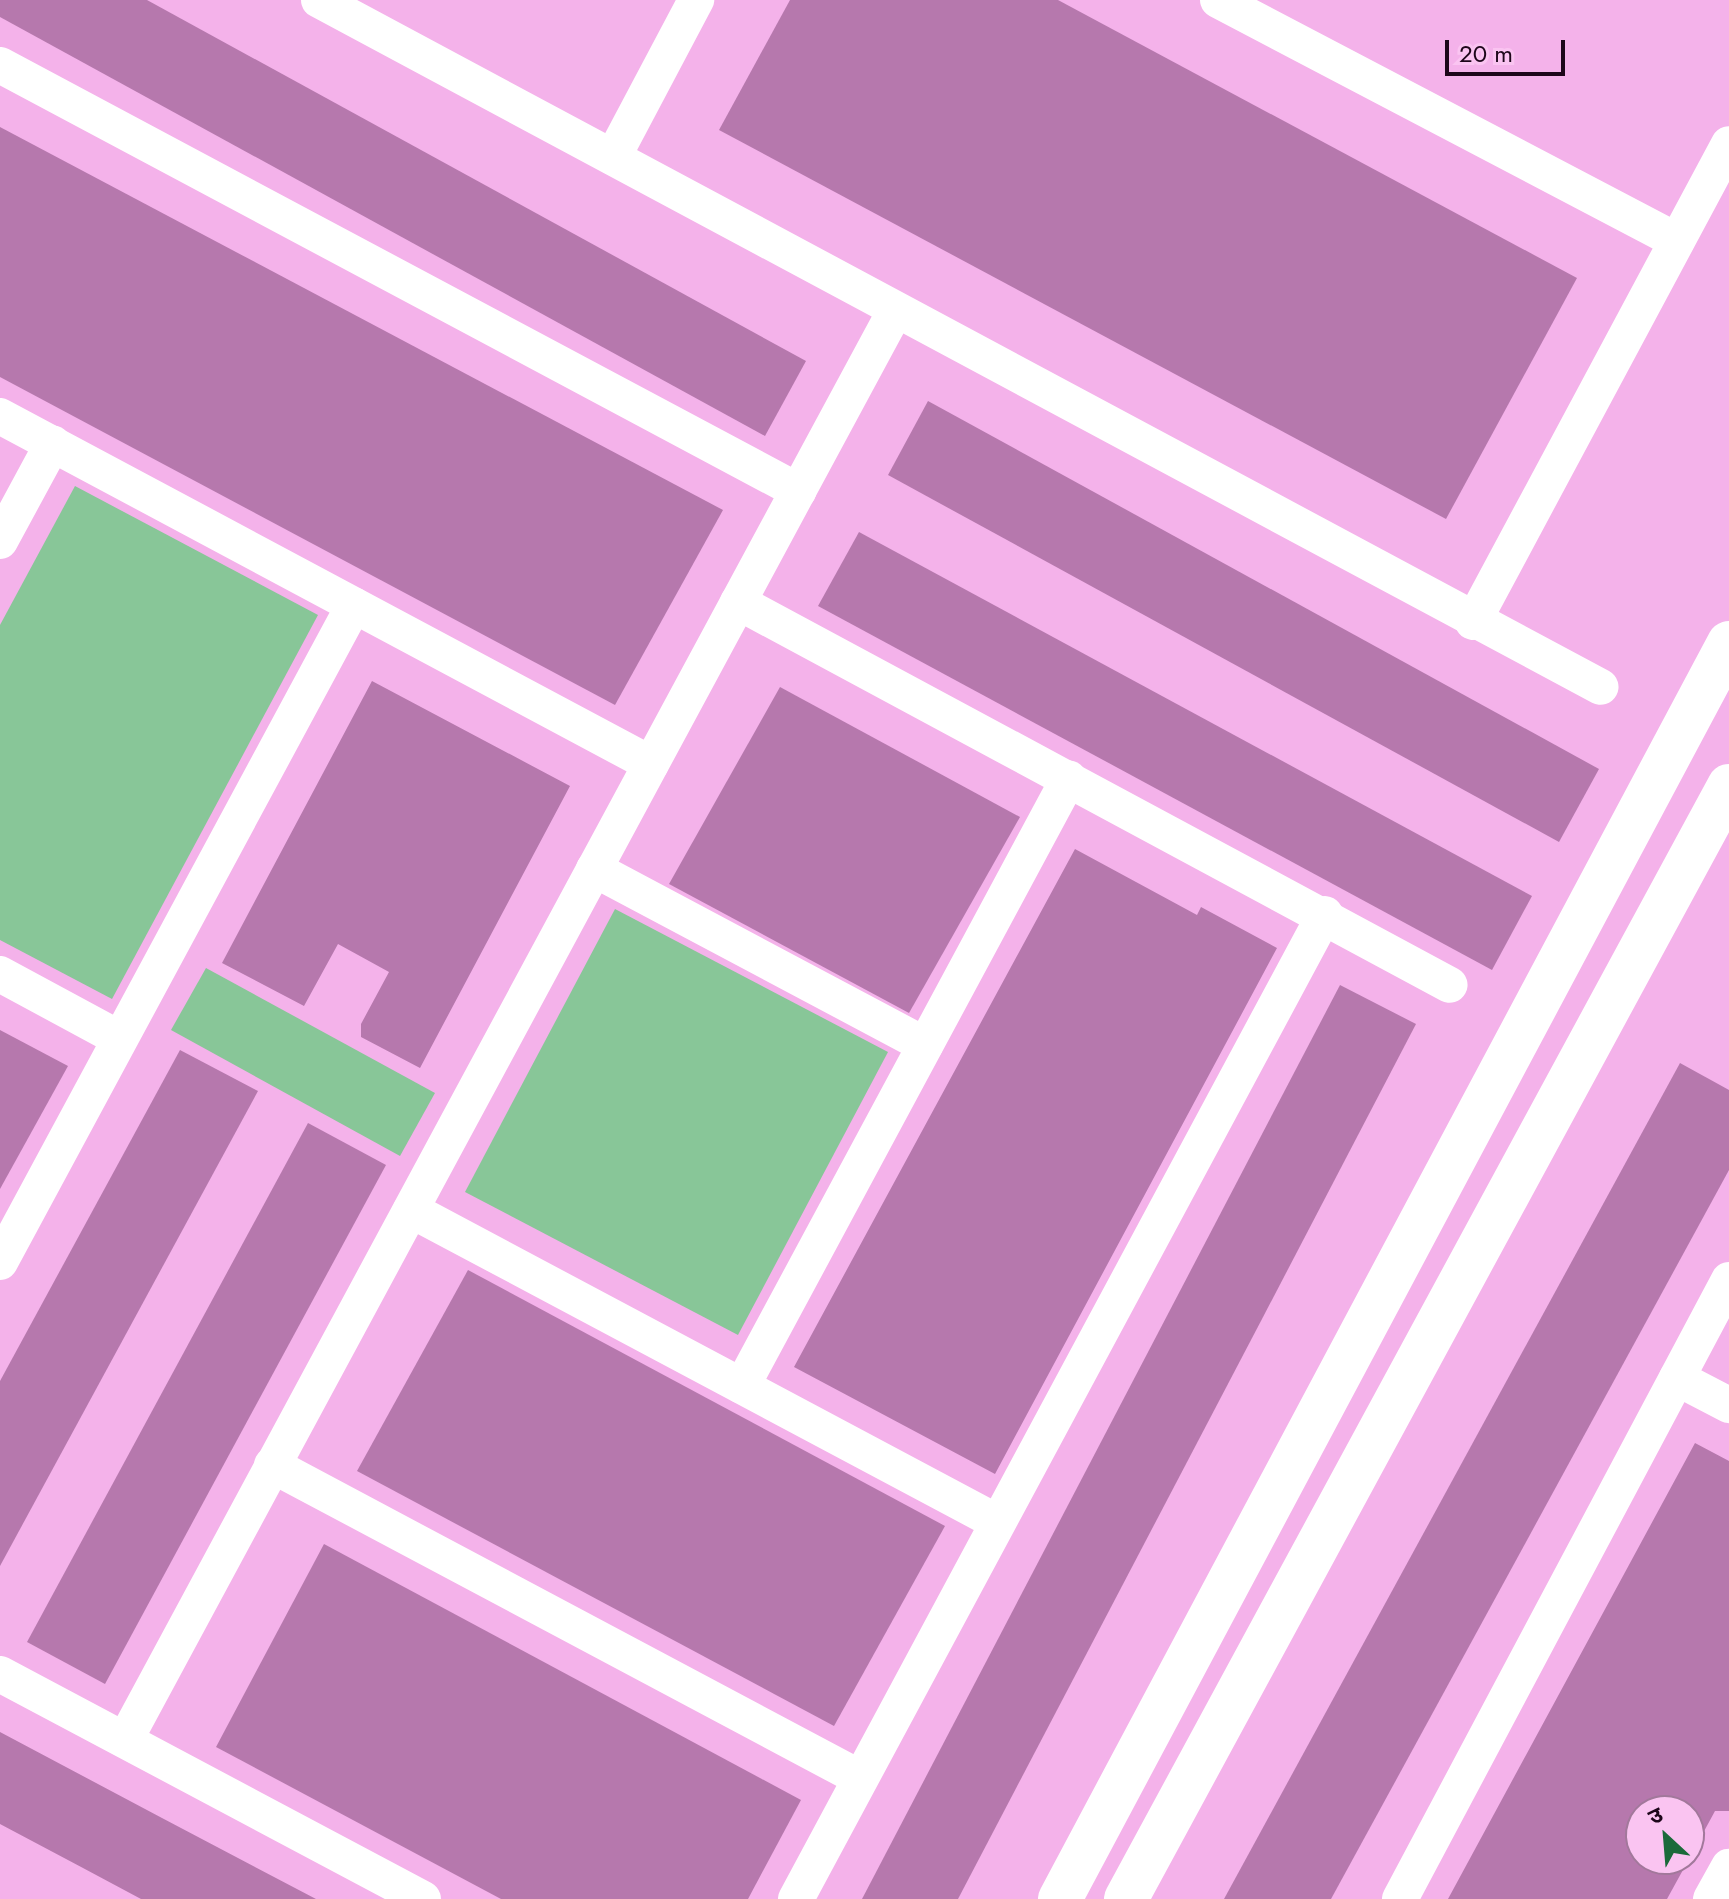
<!DOCTYPE html>
<meta charset="utf-8">
<style>
body{margin:0}
#map{position:relative;width:1729px;height:1899px;overflow:hidden;background:#f4b2ea;font-family:Jost,"Noto Sans Devanagari",sans-serif}
div>[style]{position:absolute}
.green>*{inset:0;background:#88c698}
.building>*{inset:0;background:#b678ad}
.street>*{height:36px;margin:-18px;padding:0 18px;transform-origin:18px;border-radius:18px;background:#fff}
.secondary>*{height:44px;margin:-22px;padding:0 22px;transform-origin:22px;border-radius:22px;background:#fff}
span{translate:-50% -50%;white-space:nowrap;text-align:center;line-height:1.15;-webkit-text-stroke:6px #fac4f1;paint-order:stroke}
.north{position:absolute;left:1625px;top:1795px;width:80px;height:80px;box-sizing:border-box;background:#fac4f1;border:2px solid #a2789b;border-radius:50%;rotate:334deg;font-size:22px;font-weight:700;line-height:32px;text-align:center;color:#1d061a}
.north::after{content:'';display:block;margin:auto;width:28px;height:36px;background:#1b6a3a;clip-path:polygon(50% 0,100% 100%,50% 72%,0 100%)}
.scale{position:absolute;left:1445px;top:40px;width:120px;height:36px;box-sizing:border-box;border:4px solid #1d061a;border-top:0;padding-left:10px;font-size:24px;line-height:28px;white-space:nowrap;color:#1d061a;-webkit-text-stroke:6px #fac4f1;paint-order:stroke}
</style>
<div id="map">
<div class="green">
<div style="clip-path:polygon(75px 486px,318px 615px,112px 999px,0 940px,0 625px)"></div>
<div style="clip-path:polygon(615px 909px,888px 1052px,738px 1335px,465px 1192px)"></div>
<div style="clip-path:polygon(206px 968px,435px 1093px,400px 1156px,171px 1030px)"></div>
</div>
<div class="building">
<div style="clip-path:polygon(0 0,147px 0,806px 361px,765px 436px,0 17px)"></div>
<div style="clip-path:polygon(790px 0,1058px 0,1577px 278px,1446px 519px,719px 130px)"></div>
<div style="clip-path:polygon(0 127px,723px 510px,615px 705px,0 377px)"></div>
<div style="clip-path:polygon(928px 401px,1599px 769px,1559px 842px,888px 475px)"></div>
<div style="clip-path:polygon(859px 532px,1532px 896px,1492px 970px,818px 606px)"></div>
<div style="clip-path:polygon(372px 681px,570px 786px,420px 1068px,361px 1037px,361px 1024px,389px 972px,338px 944px,304px 1006px,222px 963px)"></div>
<div style="clip-path:polygon(780px 687px,1020px 817px,909px 1013px,669px 884px)"></div>
<div style="clip-path:polygon(1075px 849px,1197px 915px,1201px 907px,1277px 948px,995px 1474px,794px 1367px)"></div>
<div style="clip-path:polygon(1340px 985px,1416px 1024px,1262px 1319px,958px 1899px,862px 1899px)"></div>
<div style="clip-path:polygon(0 1030px,68px 1066px,0 1189px)"></div>
<div style="clip-path:polygon(180px 1050px,258px 1091px,0 1566px,0 1381px)"></div>
<div style="clip-path:polygon(1680px 1063px,1729px 1090px,1729px 1170px,1395px 1782px,1331px 1899px,1224px 1899px)"></div>
<div style="clip-path:polygon(308px 1123px,386px 1165px,105px 1684px,27px 1642px)"></div>
<div style="clip-path:polygon(468px 1270px,945px 1526px,834px 1726px,357px 1471px)"></div>
<div style="clip-path:polygon(1695px 1443px,1729px 1461px,1729px 1811px,1715px 1811px,1689px 1859px,1689px 1811px,1641px 1811px,1641px 1859px,1689px 1859px,1667px 1899px,1448px 1899px)"></div>
<div style="clip-path:polygon(324px 1544px,801px 1800px,748px 1899px,501px 1899px,216px 1747px)"></div>
<div style="clip-path:polygon(0 1732px,162px 1818px,316px 1899px,141px 1899px,83px 1868px,0 1824px)"></div>
</div>
<div class="street">
<div style="left:319px;top:0;width:1454px;rotate:28.19deg"></div>
<div style="left:1218px;top:0;width:518px;rotate:27.7deg"></div>
<div style="left:0;top:65px;width:905px;rotate:28.09deg"></div>
<div style="left:613px;top:157px;width:178px;rotate:-62.1deg"></div>
<div style="left:0;top:416px;width:738px;rotate:28.13deg"></div>
<div style="left:0;top:541px;width:111px;rotate:-61.6deg"></div>
<div style="left:738px;top:602px;width:808px;rotate:28.28deg"></div>
<div style="left:1473px;top:622px;width:542px;rotate:-61.83deg"></div>
<div style="left:594px;top:869px;width:375px;rotate:28deg"></div>
<div style="left:0;top:974px;width:136px;rotate:28.4deg"></div>
<div style="left:411px;top:1210px;width:664px;rotate:28.03deg"></div>
<div style="left:0;top:1262px;width:746px;rotate:-61.68deg"></div>
<div style="left:1677px;top:1378px;width:59px;rotate:27.4deg"></div>
<div style="left:742px;top:1386px;width:690px;rotate:-61.73deg"></div>
<div style="left:272px;top:1465px;width:666px;rotate:28.03deg"></div>
<div style="left:0;top:1674px;width:479px;rotate:28deg"></div>
<div style="left:125px;top:1740px;width:1623px;rotate:-61.68deg"></div>
<div style="left:796px;top:1899px;width:1118px;rotate:-61.76deg"></div>
<div style="left:1400px;top:1899px;width:701px;rotate:-62.01deg"></div>
<div style="left:1711px;top:1899px;width:37px;rotate:-61deg"></div>
</div>
<div class="secondary">
<div style="left:1060px;top:1899px;width:1423px;rotate:-61.96deg"></div>
<div style="left:1126px;top:1899px;width:1266px;rotate:-61.55deg"></div>
</div>
<div class="north">उ</div>
<div class="scale">20 m</div>
</div>
